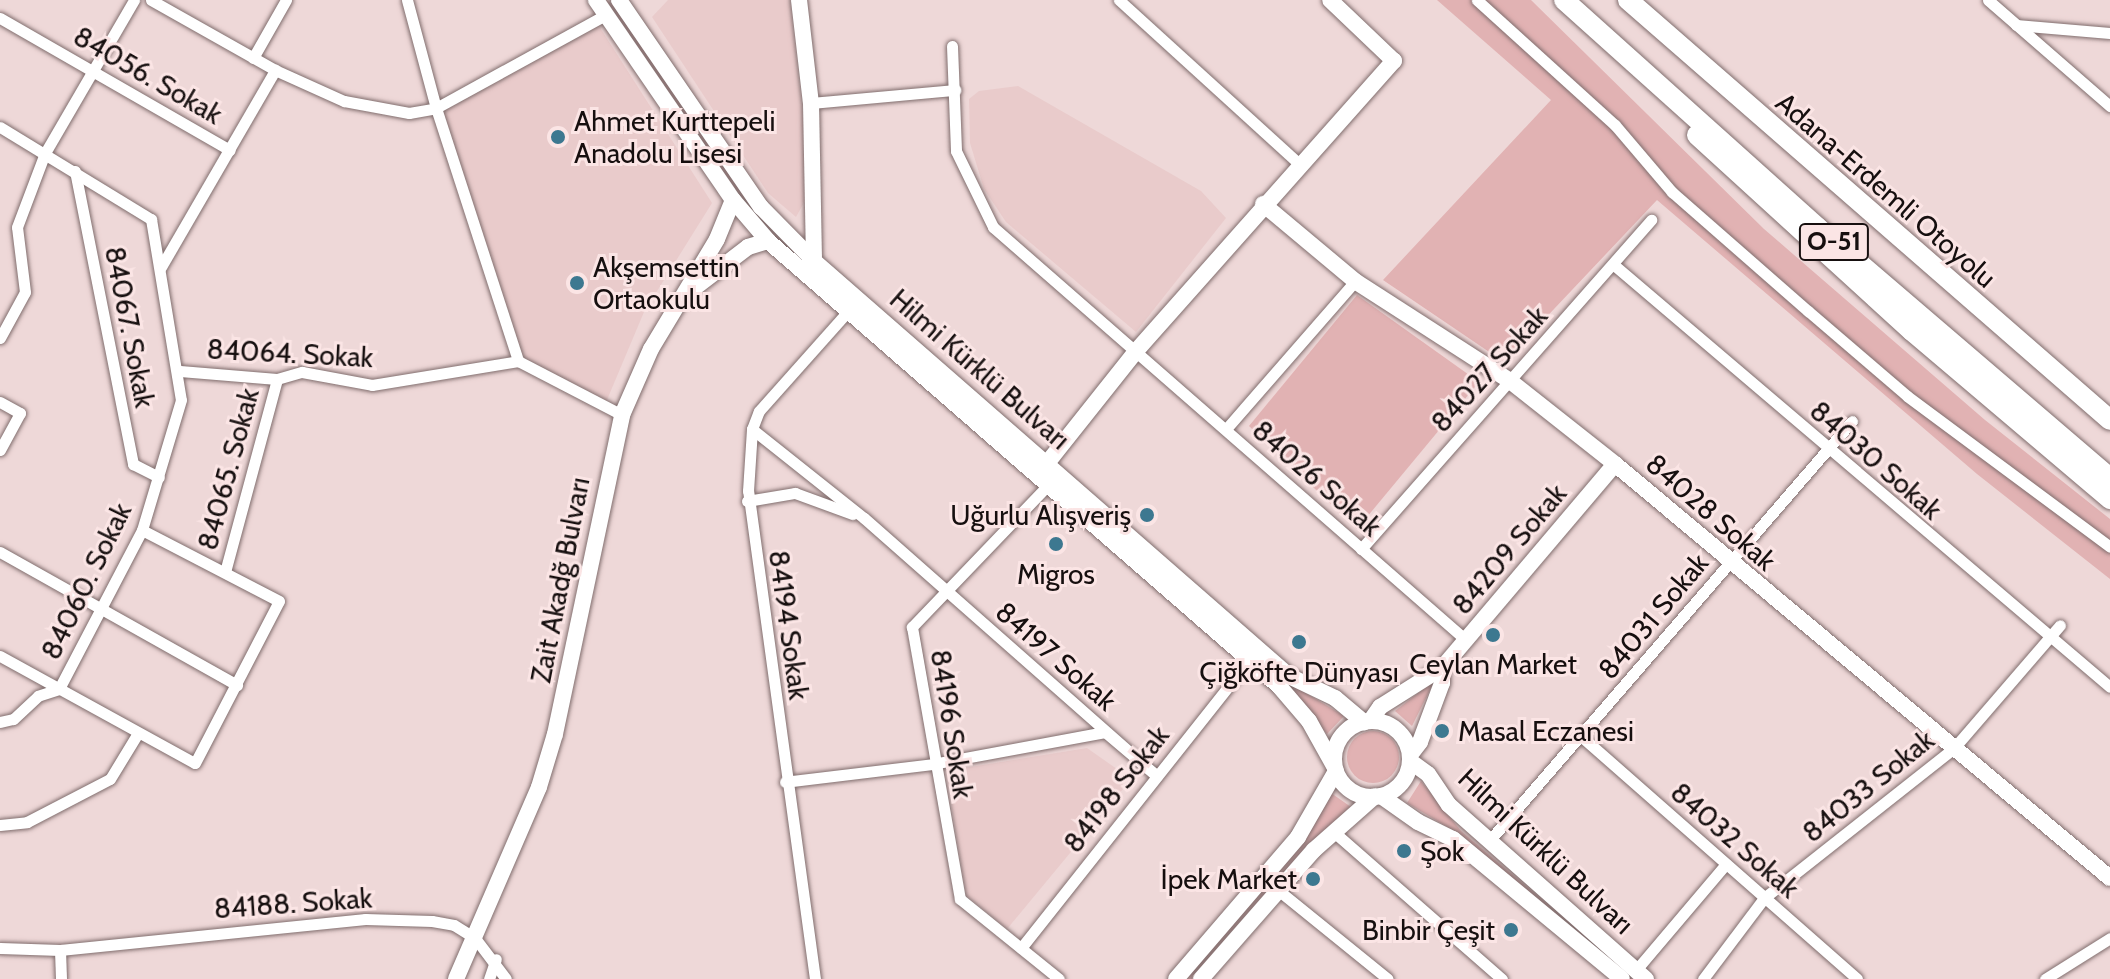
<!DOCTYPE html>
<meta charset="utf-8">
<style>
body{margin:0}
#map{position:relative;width:2110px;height:979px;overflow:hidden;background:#eed8d8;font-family:Cabin,sans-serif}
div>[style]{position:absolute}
.built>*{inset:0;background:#e9cbcb}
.green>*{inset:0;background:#e1b2b3}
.round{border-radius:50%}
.roads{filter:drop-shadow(0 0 2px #806d6d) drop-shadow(0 0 2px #806d6d)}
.street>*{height:11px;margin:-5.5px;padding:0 5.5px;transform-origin:5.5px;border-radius:5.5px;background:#fff}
.secondary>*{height:16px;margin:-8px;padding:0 8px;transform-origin:8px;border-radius:8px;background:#fff}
.secondary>.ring{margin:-8px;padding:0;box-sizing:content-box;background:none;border:16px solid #fff;border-radius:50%}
.highway>*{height:20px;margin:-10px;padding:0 10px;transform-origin:10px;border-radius:10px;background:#fff}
.dots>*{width:22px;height:22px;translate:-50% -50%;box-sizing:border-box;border:4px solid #fbe5e5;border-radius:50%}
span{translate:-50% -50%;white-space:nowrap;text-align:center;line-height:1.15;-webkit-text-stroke:6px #fbe5e5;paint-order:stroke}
.shield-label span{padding:2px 6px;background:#fbe5e5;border:2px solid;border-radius:6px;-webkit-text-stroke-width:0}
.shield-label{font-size:26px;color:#160f0f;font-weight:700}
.street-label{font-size:28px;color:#160f0f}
.poi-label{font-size:28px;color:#160f0f}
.left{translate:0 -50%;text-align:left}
.right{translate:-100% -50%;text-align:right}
</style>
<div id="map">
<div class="built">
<div style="clip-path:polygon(668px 0,790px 0,809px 174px,806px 199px,796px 217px,768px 193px,652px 17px)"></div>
<div style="clip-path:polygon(597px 23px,712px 203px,644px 312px,604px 407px,516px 357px,437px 112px)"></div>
<div style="clip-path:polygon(1018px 86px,1201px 191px,1226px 218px,1136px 332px,1006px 222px,984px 189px,970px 143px,969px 99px,979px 91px)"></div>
<div style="clip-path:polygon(1087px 748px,1124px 774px,1123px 789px,1007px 929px,966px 895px,946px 771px)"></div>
</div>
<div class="green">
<div style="clip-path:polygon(606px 0,614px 5px,752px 207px,777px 236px,1291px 684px,1344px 716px,1327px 734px,1288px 687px,775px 238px,749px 209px)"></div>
<div style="clip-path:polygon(1437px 0,1531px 0,1764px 229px,1985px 420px,2110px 519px,2110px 579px,1977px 474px,1657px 200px,1504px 362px,1383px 280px,1551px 100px)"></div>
<div style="clip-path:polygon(1357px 295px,1479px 382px,1357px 529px,1249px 426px)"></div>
<div style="clip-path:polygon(1435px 680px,1412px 726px,1395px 711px)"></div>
<div class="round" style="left:1347px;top:731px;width:52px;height:52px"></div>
<div style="clip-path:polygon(1421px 781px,1461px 831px,1635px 979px,1459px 834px,1407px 803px)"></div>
<div style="clip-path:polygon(1331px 793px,1351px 807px,1304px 849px,1192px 979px,1186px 979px,1303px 844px)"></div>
</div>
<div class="roads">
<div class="street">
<div style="left:151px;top:0;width:142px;rotate:29.4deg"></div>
<div style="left:275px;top:70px;width:76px;rotate:24.2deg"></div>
<div style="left:344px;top:101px;width:66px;rotate:10.5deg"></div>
<div style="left:409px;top:113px;width:27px;rotate:-10deg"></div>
<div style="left:436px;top:108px;width:195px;rotate:-28.8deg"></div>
<div style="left:407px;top:0;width:112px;rotate:75deg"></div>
<div style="left:436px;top:108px;width:266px;rotate:72deg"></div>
<div style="left:1119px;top:0;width:244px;rotate:42.3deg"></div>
<div style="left:1477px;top:0;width:186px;rotate:42.2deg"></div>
<div style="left:1615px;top:125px;width:88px;rotate:49.6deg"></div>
<div style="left:1672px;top:192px;width:181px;rotate:41.2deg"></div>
<div style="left:1808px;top:311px;width:130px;rotate:40.6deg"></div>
<div style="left:1907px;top:396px;width:253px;rotate:36.6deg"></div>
<div style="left:1988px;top:0;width:162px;rotate:41deg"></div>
<div style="left:0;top:18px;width:265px;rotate:29.9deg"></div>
<div style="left:2016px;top:25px;width:94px;rotate:4.9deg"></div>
<div style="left:952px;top:46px;width:105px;rotate:87.8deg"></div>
<div style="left:956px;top:151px;width:85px;rotate:64deg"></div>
<div style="left:993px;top:227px;width:628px;rotate:41.13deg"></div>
<div style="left:253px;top:58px;width:67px;rotate:-60.4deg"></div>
<div style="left:811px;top:103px;width:145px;rotate:-5.2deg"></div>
<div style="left:0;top:127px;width:177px;rotate:31.4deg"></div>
<div style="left:151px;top:219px;width:183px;rotate:80.6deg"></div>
<div style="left:181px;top:400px;width:136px;rotate:106.7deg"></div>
<div style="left:142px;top:530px;width:179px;rotate:117.6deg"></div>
<div style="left:59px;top:689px;width:22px;rotate:162deg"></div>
<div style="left:38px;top:696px;width:34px;rotate:137deg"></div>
<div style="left:13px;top:719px;width:13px;rotate:167deg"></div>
<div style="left:75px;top:171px;width:299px;rotate:78.8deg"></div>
<div style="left:133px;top:464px;width:29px;rotate:27deg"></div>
<div style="left:1614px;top:265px;width:651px;rotate:40.39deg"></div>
<div style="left:161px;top:267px;width:228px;rotate:-59.9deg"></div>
<div style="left:0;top:338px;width:52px;rotate:-61.5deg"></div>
<div style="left:25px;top:292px;width:65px;rotate:-97deg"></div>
<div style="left:17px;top:227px;width:79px;rotate:-69.3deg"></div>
<div style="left:45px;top:153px;width:177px;rotate:-59.8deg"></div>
<div style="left:180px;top:371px;width:97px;rotate:4.7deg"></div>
<div style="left:277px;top:379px;width:26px;rotate:-16deg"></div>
<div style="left:302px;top:372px;width:71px;rotate:10.5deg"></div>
<div style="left:372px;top:385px;width:148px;rotate:-9.3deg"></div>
<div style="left:518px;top:361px;width:117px;rotate:27.4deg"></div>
<div style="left:0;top:402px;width:23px;rotate:29deg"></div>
<div style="left:20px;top:413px;width:42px;rotate:118.4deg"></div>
<div style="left:752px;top:429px;width:143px;rotate:38.5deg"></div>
<div style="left:864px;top:518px;width:390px;rotate:41.4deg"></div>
<div style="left:1157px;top:776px;width:68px;rotate:-139.8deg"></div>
<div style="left:1105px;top:732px;width:175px;rotate:169.5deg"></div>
<div style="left:933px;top:764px;width:149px;rotate:173.1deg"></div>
<div style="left:1226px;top:429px;width:196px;rotate:-48.9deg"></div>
<div style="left:1048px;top:485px;width:197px;rotate:133.8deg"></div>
<div style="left:912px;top:627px;width:276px;rotate:80deg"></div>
<div style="left:960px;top:899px;width:127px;rotate:38.9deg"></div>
<div style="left:747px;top:501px;width:49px;rotate:-9.5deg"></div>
<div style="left:795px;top:493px;width:61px;rotate:20.2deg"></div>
<div style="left:1361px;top:549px;width:439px;rotate:-48.6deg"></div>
<div style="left:0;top:552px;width:272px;rotate:29.3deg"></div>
<div style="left:225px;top:572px;width:200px;rotate:-74.9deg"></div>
<div style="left:0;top:656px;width:222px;rotate:28.8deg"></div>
<div style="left:195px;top:763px;width:182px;rotate:-62.6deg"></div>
<div style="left:279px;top:601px;width:154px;rotate:-152.6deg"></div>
<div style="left:1582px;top:737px;width:366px;rotate:41.3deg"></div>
<div style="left:0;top:825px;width:27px;rotate:-6deg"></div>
<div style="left:27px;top:822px;width:93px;rotate:-27.4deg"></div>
<div style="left:110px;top:779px;width:54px;rotate:-58.7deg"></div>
<div style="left:1335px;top:833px;width:222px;rotate:41.2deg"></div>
<div style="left:1489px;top:841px;width:555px;rotate:-49.16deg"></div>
<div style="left:1278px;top:890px;width:141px;rotate:39deg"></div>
<div style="left:0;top:948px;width:60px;rotate:1.9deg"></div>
<div style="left:60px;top:950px;width:307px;rotate:-5.8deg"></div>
<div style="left:365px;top:919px;width:67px;rotate:1.7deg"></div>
<div style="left:432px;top:921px;width:22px;rotate:10deg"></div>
<div style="left:454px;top:925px;width:25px;rotate:32deg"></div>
<div style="left:475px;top:938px;width:51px;rotate:52.9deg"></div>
<div style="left:1021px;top:948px;width:367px;rotate:-51.6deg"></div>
<div style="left:60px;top:950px;width:29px;rotate:88deg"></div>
<div style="left:1636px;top:970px;width:139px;rotate:-49.7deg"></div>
<div style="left:489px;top:979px;width:21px;rotate:-71deg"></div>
<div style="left:815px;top:979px;width:493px;rotate:-97.8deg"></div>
<div style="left:748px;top:491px;width:62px;rotate:-86.3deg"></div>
<div style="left:752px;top:429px;width:19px;rotate:-69deg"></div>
<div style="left:759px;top:411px;width:134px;rotate:-48.3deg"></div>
<div style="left:1703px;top:979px;width:101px;rotate:-53deg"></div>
<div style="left:1764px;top:898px;width:242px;rotate:-38.3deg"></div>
<div style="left:1954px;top:748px;width:162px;rotate:-49.2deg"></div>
<div style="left:2045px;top:979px;width:77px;rotate:-32.2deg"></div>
</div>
<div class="secondary">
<div style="left:596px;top:0;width:242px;rotate:55.6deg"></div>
<div style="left:733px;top:200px;width:54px;rotate:49.5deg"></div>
<div style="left:768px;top:241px;width:678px;rotate:41.05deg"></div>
<div style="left:1279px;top:686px;width:46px;rotate:49.4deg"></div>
<div style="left:1309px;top:721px;width:51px;rotate:60.9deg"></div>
<div style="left:619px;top:0;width:251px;rotate:55.6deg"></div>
<div style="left:761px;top:207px;width:76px;rotate:45.5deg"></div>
<div style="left:814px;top:261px;width:631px;rotate:41.14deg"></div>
<div style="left:1289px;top:676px;width:51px;rotate:25.6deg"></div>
<div style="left:1335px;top:698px;width:38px;rotate:40deg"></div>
<div style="left:799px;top:0;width:104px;rotate:83.4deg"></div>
<div style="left:811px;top:103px;width:158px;rotate:88.9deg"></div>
<div style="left:1263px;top:204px;width:120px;rotate:39.9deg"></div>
<div style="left:1355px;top:281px;width:184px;rotate:32.8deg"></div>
<div style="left:1510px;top:381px;width:134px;rotate:38.3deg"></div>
<div style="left:1615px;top:464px;width:645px;rotate:39.91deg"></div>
<div style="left:697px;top:286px;width:64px;rotate:-37.4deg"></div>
<div style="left:748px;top:247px;width:21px;rotate:-17deg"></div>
<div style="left:1048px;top:462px;width:143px;rotate:-51.5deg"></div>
<div style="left:1137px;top:350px;width:387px;rotate:-48.4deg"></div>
<div style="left:1394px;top:61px;width:88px;rotate:-136.4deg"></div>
<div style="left:1371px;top:720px;width:16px;rotate:-55deg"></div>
<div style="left:1380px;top:707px;width:73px;rotate:-32.2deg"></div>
<div style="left:1442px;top:668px;width:267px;rotate:-49.7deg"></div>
<div class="ring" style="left:1334px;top:721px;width:60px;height:60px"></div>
<div style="left:1410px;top:755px;width:16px;rotate:-52deg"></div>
<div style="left:1420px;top:742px;width:63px;rotate:-69.6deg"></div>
<div style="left:1442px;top:683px;width:15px;rotate:-90deg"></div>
<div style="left:1410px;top:761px;width:22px;rotate:36deg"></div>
<div style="left:1428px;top:774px;width:37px;rotate:56deg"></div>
<div style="left:1449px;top:805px;width:263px;rotate:41.5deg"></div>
<div style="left:1381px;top:796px;width:45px;rotate:35.1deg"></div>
<div style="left:1418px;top:822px;width:39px;rotate:26deg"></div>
<div style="left:1453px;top:839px;width:219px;rotate:39.6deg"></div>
<div style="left:456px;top:979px;width:209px;rotate:-66.6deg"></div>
<div style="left:539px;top:787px;width:55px;rotate:-73.2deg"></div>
<div style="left:555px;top:734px;width:326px;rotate:-78.1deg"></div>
<div style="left:622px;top:415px;width:72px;rotate:-66.3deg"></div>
<div style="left:651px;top:349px;width:128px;rotate:-59deg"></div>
<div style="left:717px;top:239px;width:42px;rotate:-67.7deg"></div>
<div style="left:1176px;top:979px;width:187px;rotate:-49.3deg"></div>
<div style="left:1298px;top:837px;width:76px;rotate:-60.1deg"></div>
<div style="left:1201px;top:979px;width:171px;rotate:-48.8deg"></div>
<div style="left:1314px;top:850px;width:81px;rotate:-41.5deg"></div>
</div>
<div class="highway">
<div style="left:1564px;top:0;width:340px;rotate:41.9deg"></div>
<div style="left:1817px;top:227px;width:386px;rotate:40.6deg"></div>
<div style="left:1628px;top:0;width:639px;rotate:41.07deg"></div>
<div style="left:1697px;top:135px;width:291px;rotate:42.4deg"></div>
<div style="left:1912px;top:331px;width:260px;rotate:40.3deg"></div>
</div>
</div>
<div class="dots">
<div style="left:558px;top:137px;background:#3d7890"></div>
<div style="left:577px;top:283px;background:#3d7890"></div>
<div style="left:1147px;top:515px;background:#3d7890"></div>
<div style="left:1056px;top:544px;background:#3d7890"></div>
<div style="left:1493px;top:635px;background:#3d7890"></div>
<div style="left:1299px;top:642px;background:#3d7890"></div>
<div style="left:1442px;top:731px;background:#3d7890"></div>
<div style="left:1404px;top:851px;background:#3d7890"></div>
<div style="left:1313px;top:879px;background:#3d7890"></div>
<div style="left:1511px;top:930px;background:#3d7890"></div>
</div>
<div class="shield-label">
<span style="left:1834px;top:242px">O-51</span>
</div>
<div class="street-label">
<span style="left:148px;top:75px;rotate:30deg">84056. Sokak</span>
<span style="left:1886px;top:190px;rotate:41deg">Adana-Erdemli Otoyolu</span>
<span style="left:130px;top:327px;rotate:79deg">84067. Sokak</span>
<span style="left:290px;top:353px;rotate:3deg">84064. Sokak</span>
<span style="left:980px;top:369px;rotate:41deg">Hilmi Kürklü Bulvarı</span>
<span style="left:1489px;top:369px;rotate:-48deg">84027 Sokak</span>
<span style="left:1876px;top:460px;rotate:41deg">84030 Sokak</span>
<span style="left:228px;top:469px;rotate:-75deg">84065. Sokak</span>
<span style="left:1317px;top:478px;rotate:41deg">84026 Sokak</span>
<span style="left:1711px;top:512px;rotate:41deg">84028 Sokak</span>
<span style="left:1509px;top:549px;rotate:-50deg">84209 Sokak</span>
<span style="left:560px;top:580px;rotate:-79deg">Zait Akadğ Bulvarı</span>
<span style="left:86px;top:581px;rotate:-64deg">84060. Sokak</span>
<span style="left:1653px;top:616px;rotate:-50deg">84031 Sokak</span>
<span style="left:789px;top:625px;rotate:82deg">84194 Sokak</span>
<span style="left:1056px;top:656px;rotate:41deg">84197 Sokak</span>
<span style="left:952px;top:724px;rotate:81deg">84196 Sokak</span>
<span style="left:1868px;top:786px;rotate:-39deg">84033 Sokak</span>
<span style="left:1116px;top:789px;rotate:-52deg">84198 Sokak</span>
<span style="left:1735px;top:840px;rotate:41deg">84032 Sokak</span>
<span style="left:1546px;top:851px;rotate:43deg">Hilmi Kürklü Bulvarı</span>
<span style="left:293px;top:903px;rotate:-4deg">84188. Sokak</span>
</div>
<div class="poi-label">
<span class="left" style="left:574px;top:137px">Ahmet Kurttepeli<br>Anadolu Lisesi</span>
<span class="left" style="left:593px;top:283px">Akşemsettin<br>Ortaokulu</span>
<span class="right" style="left:1131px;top:515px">Uğurlu Alışveriş</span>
<span style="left:1056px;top:574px">Migros</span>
<span style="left:1493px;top:664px">Ceylan Market</span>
<span style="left:1299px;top:672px">Çiğköfte Dünyası</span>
<span class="left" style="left:1458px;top:731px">Masal Eczanesi</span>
<span class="left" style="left:1420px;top:851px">Şok</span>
<span class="right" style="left:1297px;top:879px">İpek Market</span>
<span class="right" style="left:1495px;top:930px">Binbir Çeşit</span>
</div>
</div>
